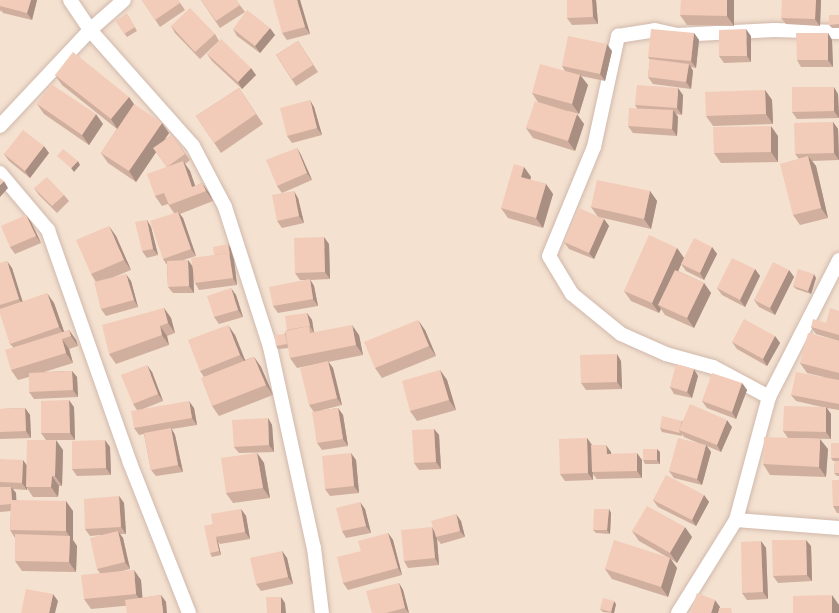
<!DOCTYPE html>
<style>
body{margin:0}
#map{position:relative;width:839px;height:613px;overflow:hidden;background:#fcf0e2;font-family:Jost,sans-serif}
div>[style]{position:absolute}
.residential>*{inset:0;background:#f4e1d0}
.roads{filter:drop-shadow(0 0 2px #d0b8ab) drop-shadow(0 0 2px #d0b8ab)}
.minor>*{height:14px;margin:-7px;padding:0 7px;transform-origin:7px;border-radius:7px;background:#fff}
.wall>*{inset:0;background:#d0af9f}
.shaded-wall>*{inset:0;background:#a98e82}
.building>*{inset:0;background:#f2cbb9}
span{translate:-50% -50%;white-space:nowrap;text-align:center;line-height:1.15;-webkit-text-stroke:4.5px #fff4e8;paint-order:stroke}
</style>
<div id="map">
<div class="residential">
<div style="clip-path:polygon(0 0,839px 0,839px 613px,0 613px)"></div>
</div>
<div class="roads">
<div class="minor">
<div style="left:70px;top:0;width:36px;rotate:56deg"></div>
<div style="left:90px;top:30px;width:155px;rotate:48.4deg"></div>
<div style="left:193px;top:146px;width:69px;rotate:62.3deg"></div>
<div style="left:225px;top:207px;width:147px;rotate:72.2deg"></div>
<div style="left:270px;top:347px;width:206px;rotate:77.7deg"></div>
<div style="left:314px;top:548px;width:65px;rotate:83deg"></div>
<div style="left:0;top:126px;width:132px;rotate:-46.8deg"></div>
<div style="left:90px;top:30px;width:45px;rotate:-41.4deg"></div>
<div style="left:0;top:173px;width:75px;rotate:49.9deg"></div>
<div style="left:48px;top:230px;width:247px;rotate:70.6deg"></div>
<div style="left:130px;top:463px;width:161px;rotate:68.5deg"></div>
<div style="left:769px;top:397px;width:64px;rotate:-151.8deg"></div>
<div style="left:713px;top:367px;width:49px;rotate:-164.5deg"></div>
<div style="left:666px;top:354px;width:49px;rotate:-156deg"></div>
<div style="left:621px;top:334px;width:63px;rotate:-140.8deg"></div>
<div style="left:572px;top:294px;width:44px;rotate:-121.2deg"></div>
<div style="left:549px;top:256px;width:118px;rotate:-67.6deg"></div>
<div style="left:594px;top:147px;width:114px;rotate:-77.8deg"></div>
<div style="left:618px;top:36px;width:37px;rotate:-9deg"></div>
<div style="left:655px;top:30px;width:23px;rotate:13deg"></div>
<div style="left:677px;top:35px;width:97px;rotate:-3deg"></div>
<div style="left:774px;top:30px;width:65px;rotate:1.8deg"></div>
<div style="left:736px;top:520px;width:103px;rotate:4.4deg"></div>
<div style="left:678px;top:613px;width:110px;rotate:-58.1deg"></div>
<div style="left:736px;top:520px;width:127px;rotate:-75deg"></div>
<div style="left:769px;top:397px;width:154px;rotate:-62.9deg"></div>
</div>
</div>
<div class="wall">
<div style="clip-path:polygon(0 0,37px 0,32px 20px,3px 13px,1px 10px,0 12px)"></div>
<div style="clip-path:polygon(142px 0,178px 0,185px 10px,160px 27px)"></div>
<div style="clip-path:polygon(201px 0,236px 0,245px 12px,220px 28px)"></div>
<div style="clip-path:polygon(300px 0,310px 34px,287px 40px,282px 33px)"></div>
<div style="clip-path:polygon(567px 0,596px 0,598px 24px,572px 25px,567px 18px)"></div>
<div style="clip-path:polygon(734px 0,734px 26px,687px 25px,680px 15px)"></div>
<div style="clip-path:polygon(821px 0,820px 26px,786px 24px,781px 18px)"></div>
<div style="clip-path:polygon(127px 14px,137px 31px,127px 37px,116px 21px)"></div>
<div style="clip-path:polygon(839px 15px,839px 28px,832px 28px,829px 25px)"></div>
<div style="clip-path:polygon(171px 26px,215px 34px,219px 41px,200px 59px,175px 33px)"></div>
<div style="clip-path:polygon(233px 29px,275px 35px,260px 53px,237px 36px)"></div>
<div style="clip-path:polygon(694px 33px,699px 40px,696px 68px,691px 67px,693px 71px,691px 89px,653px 84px,648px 77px,650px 60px,648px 57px)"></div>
<div style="clip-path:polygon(828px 33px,832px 40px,833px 67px,801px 67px,797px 60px)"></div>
<div style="clip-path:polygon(751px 36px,751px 62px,724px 63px,719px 56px)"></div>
<div style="clip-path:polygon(298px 41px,318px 72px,296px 86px,276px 55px)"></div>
<div style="clip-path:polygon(612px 51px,605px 81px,581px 76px,588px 85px,579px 114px,568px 111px,584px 124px,575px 151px,533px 138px,526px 128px,538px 102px,532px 93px,565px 71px,562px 66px)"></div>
<div style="clip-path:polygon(207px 54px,256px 75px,242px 89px,212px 61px)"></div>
<div style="clip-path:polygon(55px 75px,129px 97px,134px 105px,169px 133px,164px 140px,172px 135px,190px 160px,185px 164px,190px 171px,195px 186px,202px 183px,209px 193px,213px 201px,180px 214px,183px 218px,196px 256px,183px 260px,188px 260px,192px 266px,230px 247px,234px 260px,237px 285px,199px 290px,195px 283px,193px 271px,194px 293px,173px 293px,168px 287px,167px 265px,163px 259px,174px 213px,168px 204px,162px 206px,155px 196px,167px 167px,156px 152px,136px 182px,108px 163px,101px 153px,117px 129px,62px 85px)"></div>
<div style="clip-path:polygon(239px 88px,263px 124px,221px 153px,196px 116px)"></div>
<div style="clip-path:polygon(765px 90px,772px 100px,773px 124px,713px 126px,706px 116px)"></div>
<div style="clip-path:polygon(838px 94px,839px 118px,797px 119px,792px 112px)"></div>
<div style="clip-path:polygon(683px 95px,682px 115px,676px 114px,678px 117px,677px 136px,633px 133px,628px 126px,637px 108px,635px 105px)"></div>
<div style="clip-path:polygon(37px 104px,103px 124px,89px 145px,44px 114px)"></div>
<div style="clip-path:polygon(314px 107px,322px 135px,292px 143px,287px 136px)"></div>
<div style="clip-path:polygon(833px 122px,838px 129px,839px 160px,812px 161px,816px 166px,828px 218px,800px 225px,793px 215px,799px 159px,795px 154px)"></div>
<div style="clip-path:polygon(778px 136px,778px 162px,721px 163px,714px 153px)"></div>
<div style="clip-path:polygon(297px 148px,301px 155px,312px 180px,282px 193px,277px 186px)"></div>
<div style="clip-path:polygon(49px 153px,30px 178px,9px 161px,4px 154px)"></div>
<div style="clip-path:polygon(524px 167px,531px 177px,530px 180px,546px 184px,553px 194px,543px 228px,508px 218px,501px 208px)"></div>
<div style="clip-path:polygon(34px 188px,64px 195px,69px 201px,57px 213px,39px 195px)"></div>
<div style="clip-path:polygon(650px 191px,657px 201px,651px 229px,599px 217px,604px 219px,609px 226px,594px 259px,569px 249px,564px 242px,598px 217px,591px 207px)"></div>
<div style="clip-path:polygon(298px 198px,304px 223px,282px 228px,277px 221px)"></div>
<div style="clip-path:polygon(26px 215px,31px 222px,41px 243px,15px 254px,10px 247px)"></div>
<div style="clip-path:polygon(147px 220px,151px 227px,158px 255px,147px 258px,142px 251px)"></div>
<div style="clip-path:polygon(116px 236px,131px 270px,114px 277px,131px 281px,138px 307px,106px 316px,101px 309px,96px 282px,91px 274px)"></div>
<div style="clip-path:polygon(329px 244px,330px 279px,310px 280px,314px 286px,318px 306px,278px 313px,273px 306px,307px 280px,300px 280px,295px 273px)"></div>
<div style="clip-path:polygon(712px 247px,717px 254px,704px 280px,686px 271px,681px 264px,678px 271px,704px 283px,711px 293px,694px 328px,665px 315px,661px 309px,659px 313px,631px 301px,624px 291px,677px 248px,684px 258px)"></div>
<div style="clip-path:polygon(0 263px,12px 268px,22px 301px,54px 303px,64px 332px,69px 330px,76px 340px,78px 346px,69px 349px,73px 363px,44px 372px,72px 371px,77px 377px,78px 397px,34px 399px,29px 392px,29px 377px,18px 380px,11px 370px,13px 347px,10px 344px,0 308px)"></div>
<div style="clip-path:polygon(755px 269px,760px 276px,745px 307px,722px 295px,717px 288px)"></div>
<div style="clip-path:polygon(789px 270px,794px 277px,775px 315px,759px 307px,754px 300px)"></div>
<div style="clip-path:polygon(816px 278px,811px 294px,796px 289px,793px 286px)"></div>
<div style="clip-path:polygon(236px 295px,243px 317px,219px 324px,214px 317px)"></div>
<div style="clip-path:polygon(164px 308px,171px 318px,175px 333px,167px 336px,169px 345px,116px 364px,109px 354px)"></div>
<div style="clip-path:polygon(839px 311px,839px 341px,816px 334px,811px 327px,826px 323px)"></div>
<div style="clip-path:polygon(307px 313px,312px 320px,314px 332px,359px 335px,363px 355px,328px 362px,333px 368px,342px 405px,318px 411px,338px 408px,343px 415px,348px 446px,322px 450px,317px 443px,314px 412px,309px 405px,322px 363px,297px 368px,290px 358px,289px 348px,278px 349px,276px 346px,287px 330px)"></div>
<div style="clip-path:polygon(425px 330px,436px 356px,382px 378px,375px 368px)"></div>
<div style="clip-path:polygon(235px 335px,245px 360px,254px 357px,261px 367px,273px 395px,219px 416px,212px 406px,204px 377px,200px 371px)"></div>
<div style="clip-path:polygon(775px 336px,780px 343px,767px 366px,737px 349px,732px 342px)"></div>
<div style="clip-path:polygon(839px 341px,839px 410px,827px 408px,831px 414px,831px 439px,788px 438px,783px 431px,822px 407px,796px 401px,791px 395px,824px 377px,807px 373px,800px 363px)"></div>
<div style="clip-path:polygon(621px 361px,622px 389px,586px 390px,581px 383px)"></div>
<div style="clip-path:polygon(440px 370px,447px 380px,456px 410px,417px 421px,410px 411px)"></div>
<div style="clip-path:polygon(152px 372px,163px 401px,143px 409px,194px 408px,197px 425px,172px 429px,175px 435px,183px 472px,156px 476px,151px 470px,144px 434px,139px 435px,134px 428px,137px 410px,133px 404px)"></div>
<div style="clip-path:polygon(698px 376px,692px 398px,674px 394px,670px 387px)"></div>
<div style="clip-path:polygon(742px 383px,747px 390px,736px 419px,707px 408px,702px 401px)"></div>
<div style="clip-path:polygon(74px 407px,75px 440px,49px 440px,63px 450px,62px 486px,59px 486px,58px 497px,33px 497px,27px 488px,27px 490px,13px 489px,16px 493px,16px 500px,73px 511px,73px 540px,77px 546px,76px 572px,22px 571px,15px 561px,15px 538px,10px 530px,11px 511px,0 512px,0 459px,27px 465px,46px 440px,41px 433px)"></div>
<div style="clip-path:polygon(25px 408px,30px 415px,31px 438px,0 439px,0 409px)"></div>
<div style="clip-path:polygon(268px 418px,272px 425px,274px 452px,239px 453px,234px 447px)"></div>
<div style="clip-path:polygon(682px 421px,732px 427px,721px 452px,707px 446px,711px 452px,702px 485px,674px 478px,669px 471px,703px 445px,684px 437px,682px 434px,682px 436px,662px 432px,660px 428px)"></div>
<div style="clip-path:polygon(434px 429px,439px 435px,441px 469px,419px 470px,414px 463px)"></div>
<div style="clip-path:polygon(587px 438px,591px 445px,611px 452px,611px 454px,642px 460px,642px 478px,597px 479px,592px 473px,593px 480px,565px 481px,560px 474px)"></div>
<div style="clip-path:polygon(839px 443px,839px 476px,837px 476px,834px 473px,835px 461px,833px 461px,831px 458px)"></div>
<div style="clip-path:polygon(110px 447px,111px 475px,77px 476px,72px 469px)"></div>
<div style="clip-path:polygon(828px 449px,826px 477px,770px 475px,763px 464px)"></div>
<div style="clip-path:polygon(660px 452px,660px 464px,645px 464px,643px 460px)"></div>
<div style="clip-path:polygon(257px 453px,264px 463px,270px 498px,233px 503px,226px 493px)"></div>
<div style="clip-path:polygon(356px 460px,359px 493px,330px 496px,325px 489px)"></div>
<div style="clip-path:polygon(839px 480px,839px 513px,837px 513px,833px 506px)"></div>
<div style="clip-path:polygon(704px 495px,709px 502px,696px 526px,658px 507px,653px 500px)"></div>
<div style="clip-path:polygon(119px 496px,124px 503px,126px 534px,120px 534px,123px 538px,130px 569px,118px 572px,141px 580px,142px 598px,161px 595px,166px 602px,91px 609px,84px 599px,100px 573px,97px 569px,101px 535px,90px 536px,85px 529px)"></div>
<div style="clip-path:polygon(241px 509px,246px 516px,250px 539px,220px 544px,218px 542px,221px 555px,212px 557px,210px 553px,213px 524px)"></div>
<div style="clip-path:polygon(365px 509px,371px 533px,346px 538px,342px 531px)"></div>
<div style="clip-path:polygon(609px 509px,611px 513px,610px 534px,596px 533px,593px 530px)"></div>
<div style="clip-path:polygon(461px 521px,465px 537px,441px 544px,437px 539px,439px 565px,408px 568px,404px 561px,434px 530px)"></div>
<div style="clip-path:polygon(632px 531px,692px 537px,677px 563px,671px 559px,677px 568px,668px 597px,612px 579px,605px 569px,669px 558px,639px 541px)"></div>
<div style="clip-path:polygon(388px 533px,393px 540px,402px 575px,348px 590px,343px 583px,361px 551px)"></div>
<div style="clip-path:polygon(761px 541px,766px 548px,768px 599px,747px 600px,742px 593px)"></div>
<div style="clip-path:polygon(811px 546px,812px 581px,778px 583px,773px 576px)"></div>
<div style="clip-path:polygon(282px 551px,287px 558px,293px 584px,261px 591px,256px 584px)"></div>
<div style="clip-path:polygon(399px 583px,403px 590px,409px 613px,372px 613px)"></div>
<div style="clip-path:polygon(616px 604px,614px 613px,603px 612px,600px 609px)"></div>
</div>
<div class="shaded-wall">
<div style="clip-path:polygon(31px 0,37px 0,32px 20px,27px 13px)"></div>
<div style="clip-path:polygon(297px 0,300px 0,310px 34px,305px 27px)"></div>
<div style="clip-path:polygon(592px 0,596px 0,598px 24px,593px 17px)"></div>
<div style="clip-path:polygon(727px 0,734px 0,734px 26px,727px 16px)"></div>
<div style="clip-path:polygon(816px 0,821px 0,820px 26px,815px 19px)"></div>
<div style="clip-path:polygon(270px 28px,275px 35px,260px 53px,255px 46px)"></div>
<div style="clip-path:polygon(746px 29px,751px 36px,751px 62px,747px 56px)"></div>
<div style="clip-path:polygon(694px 33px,699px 40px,696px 68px,691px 61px)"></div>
<div style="clip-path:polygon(828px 33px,832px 40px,833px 67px,828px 60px)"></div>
<div style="clip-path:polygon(607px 44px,612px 51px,605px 81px,600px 74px)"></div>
<div style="clip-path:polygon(689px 64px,693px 71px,691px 89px,686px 82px)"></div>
<div style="clip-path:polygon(251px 68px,256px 75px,242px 89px,238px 82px)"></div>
<div style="clip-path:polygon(580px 75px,588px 85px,579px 114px,572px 104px)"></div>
<div style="clip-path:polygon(834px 87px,838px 94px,839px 118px,834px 111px)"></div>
<div style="clip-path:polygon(678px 88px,683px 95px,682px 115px,677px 108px)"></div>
<div style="clip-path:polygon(765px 90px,772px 100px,773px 124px,766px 114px)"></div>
<div style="clip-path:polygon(129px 97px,136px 107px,118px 130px,111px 119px)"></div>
<div style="clip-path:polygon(310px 100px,314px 107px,322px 135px,317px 128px)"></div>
<div style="clip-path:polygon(673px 110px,678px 117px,677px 136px,672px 129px)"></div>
<div style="clip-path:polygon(96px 114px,103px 124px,89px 145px,82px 135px)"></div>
<div style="clip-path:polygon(577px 114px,584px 124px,575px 151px,568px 141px)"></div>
<div style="clip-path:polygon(833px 122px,838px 129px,839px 160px,834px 153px)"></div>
<div style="clip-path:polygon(162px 123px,169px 133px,136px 182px,129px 171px)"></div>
<div style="clip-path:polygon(771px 126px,778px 136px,778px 162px,771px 152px)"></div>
<div style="clip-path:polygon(44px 146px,49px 153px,30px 178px,25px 171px)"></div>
<div style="clip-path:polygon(297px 148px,301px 155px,312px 180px,307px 173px)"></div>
<div style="clip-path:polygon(808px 156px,816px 166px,828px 218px,821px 208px)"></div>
<div style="clip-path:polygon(78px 161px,80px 165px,74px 172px,71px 168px)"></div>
<div style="clip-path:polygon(183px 161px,190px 171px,198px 194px,192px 187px)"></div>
<div style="clip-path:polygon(524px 167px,531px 177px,528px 187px,521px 177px)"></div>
<div style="clip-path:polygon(4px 181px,8px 188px,0 197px,0 185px)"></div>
<div style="clip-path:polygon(202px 183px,209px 193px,213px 201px,206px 191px)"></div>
<div style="clip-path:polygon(546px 184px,553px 194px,543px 228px,536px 218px)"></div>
<div style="clip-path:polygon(294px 191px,298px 198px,304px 223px,299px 216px)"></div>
<div style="clip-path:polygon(650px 191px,657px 201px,651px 229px,644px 219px)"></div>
<div style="clip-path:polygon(178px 212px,183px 218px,196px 256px,191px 249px)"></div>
<div style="clip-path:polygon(26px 215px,31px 222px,41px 243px,36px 236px)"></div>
<div style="clip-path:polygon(604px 219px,609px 226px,594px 259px,589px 253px)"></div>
<div style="clip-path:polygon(147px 220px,151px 227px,158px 255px,153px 249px)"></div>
<div style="clip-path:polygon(109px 226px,116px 236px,131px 270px,124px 260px)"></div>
<div style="clip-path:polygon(324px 237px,329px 244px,330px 279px,325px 272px)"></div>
<div style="clip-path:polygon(228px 244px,230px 247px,234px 260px,237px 285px,233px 278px)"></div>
<div style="clip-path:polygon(712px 247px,717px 254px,704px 280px,700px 273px)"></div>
<div style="clip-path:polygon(677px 248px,684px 258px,662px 307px,658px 305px,661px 309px,659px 313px,652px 303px)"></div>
<div style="clip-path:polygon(188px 260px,193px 267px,194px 293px,189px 286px)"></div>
<div style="clip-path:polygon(7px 261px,12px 268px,24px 306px,19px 299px)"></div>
<div style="clip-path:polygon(755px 269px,760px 276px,745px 307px,740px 300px)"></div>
<div style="clip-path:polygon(789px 270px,794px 277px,775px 315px,770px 308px)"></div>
<div style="clip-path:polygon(126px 274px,131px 281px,138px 307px,134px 300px)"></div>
<div style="clip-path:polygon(814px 274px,816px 278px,811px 294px,808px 291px)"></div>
<div style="clip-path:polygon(310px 279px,314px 286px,318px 306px,313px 299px)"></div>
<div style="clip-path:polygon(704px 283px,711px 293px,694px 328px,687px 318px)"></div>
<div style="clip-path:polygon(231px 288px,236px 295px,243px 317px,238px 310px)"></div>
<div style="clip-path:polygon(47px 293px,54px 303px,66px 337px,59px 327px)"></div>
<div style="clip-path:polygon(164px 308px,171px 318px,175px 333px,168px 323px)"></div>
<div style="clip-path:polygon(307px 313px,312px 320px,314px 333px,310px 326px)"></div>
<div style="clip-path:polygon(418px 320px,425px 330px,436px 356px,429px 346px)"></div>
<div style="clip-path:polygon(228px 325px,235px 335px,247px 365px,240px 355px)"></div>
<div style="clip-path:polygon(352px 325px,359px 335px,363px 355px,356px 345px)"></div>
<div style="clip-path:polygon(160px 326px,167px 336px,169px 345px,162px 335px)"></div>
<div style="clip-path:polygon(69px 330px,76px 340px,78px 346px,71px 336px)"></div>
<div style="clip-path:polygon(775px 336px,780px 343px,767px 366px,763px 359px)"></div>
<div style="clip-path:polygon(62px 339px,69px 349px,73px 363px,66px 353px)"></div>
<div style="clip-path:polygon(617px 354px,621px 361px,622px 389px,617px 382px)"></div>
<div style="clip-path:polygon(254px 357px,261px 367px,273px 395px,266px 385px)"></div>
<div style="clip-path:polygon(328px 361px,333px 368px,342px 405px,337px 398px)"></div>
<div style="clip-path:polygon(147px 365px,152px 372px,163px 401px,158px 394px)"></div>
<div style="clip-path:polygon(694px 369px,698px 376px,692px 398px,687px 392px)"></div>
<div style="clip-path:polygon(440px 370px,447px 380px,456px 410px,449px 400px)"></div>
<div style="clip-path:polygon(72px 371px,77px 377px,78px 397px,73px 390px)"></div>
<div style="clip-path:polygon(742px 383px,747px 390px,736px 419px,732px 412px)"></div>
<div style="clip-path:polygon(69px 400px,74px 407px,75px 440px,70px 433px)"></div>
<div style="clip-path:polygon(189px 401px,194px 408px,197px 425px,192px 418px)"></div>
<div style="clip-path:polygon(826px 407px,831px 414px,831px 439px,826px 432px)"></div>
<div style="clip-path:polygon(25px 408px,30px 415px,31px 438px,26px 431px)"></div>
<div style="clip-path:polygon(338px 408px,343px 415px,348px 446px,343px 439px)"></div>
<div style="clip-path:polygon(268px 418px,272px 425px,274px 452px,269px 445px)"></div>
<div style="clip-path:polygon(727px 420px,732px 427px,721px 452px,717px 445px)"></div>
<div style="clip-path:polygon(171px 428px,175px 435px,183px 472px,178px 465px)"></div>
<div style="clip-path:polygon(434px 429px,439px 435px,441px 469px,436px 462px)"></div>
<div style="clip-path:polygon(587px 438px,592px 445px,593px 480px,588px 473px)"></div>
<div style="clip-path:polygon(820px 439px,828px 449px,826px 477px,819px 467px)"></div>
<div style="clip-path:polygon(56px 440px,63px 450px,62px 486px,55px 476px)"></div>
<div style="clip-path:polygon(105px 440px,110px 447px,111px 475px,106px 468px)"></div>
<div style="clip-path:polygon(606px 445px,611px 452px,612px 461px,607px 454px)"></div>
<div style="clip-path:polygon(706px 445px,711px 452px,702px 485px,697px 479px)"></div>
<div style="clip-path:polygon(657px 449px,660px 452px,660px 464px,657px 460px)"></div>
<div style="clip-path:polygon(257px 453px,264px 463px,270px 498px,263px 488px)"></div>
<div style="clip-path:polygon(351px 453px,356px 460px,359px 493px,354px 486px)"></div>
<div style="clip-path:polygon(637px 453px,642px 460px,642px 478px,637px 471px)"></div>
<div style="clip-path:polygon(23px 460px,28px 467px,27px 490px,22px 483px)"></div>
<div style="clip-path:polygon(52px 476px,59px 486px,58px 497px,51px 487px)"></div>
<div style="clip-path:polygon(11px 487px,16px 493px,17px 511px,12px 504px)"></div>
<div style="clip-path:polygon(704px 495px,709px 502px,696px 526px,692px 520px)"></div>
<div style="clip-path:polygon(119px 496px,124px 503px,126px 534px,121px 527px)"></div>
<div style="clip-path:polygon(66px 501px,73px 511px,73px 540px,77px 546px,76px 572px,69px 562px,70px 537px,66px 531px)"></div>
<div style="clip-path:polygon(360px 502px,365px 509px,371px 533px,366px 526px)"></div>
<div style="clip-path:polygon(241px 509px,246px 516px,250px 539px,245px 532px)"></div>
<div style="clip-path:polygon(609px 509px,611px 513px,610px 534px,607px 530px)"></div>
<div style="clip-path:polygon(456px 514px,461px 521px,465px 537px,460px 531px)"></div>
<div style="clip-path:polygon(432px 527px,436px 534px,436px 537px,437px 539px,439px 565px,435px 558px)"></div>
<div style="clip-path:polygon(685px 527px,692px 537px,677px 563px,670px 553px)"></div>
<div style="clip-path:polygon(118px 531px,123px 538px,130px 569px,125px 562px)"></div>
<div style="clip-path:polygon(388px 533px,393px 540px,402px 575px,398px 568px)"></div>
<div style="clip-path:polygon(216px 538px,218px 542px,221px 555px,219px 551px)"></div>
<div style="clip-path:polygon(806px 540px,811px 546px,812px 581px,807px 575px)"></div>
<div style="clip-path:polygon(761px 541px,766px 548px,768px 599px,763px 592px)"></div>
<div style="clip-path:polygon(282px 551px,287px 558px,293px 584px,288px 577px)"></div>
<div style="clip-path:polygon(670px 558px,677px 568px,668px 597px,661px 587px)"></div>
<div style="clip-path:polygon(134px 570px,141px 580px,143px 604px,136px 594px)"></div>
<div style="clip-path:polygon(399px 583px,403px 590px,409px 613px,405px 608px)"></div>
<div style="clip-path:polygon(53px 594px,58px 601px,55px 613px,49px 613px)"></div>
<div style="clip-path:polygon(161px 595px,166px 602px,167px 613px,163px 613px)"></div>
<div style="clip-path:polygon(832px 595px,839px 605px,839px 613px,832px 613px)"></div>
<div style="clip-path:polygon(281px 597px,285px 603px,286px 613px,281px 613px)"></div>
<div style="clip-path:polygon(715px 600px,720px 607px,718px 613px,711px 613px)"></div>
<div style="clip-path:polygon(614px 601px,616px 604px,614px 613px,612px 613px,611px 612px)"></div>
</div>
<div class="building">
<div style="clip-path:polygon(0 0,31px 0,27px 13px,0 6px)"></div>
<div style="clip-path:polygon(142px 0,178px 0,180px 3px,155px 20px)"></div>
<div style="clip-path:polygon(201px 0,236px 0,240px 5px,216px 21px)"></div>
<div style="clip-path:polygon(273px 0,297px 0,305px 27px,282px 33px)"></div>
<div style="clip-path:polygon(567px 0,592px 0,593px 17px,567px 18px)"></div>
<div style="clip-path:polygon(681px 0,727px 0,727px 16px,680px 15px)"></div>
<div style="clip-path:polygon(782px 0,816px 0,815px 19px,781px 18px)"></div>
<div style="clip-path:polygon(190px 8px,215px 34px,195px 52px,171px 26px)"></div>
<div style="clip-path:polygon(247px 10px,270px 28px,255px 46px,233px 29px)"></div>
<div style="clip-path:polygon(127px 14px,135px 27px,124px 34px,116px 21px)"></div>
<div style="clip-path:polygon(829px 15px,839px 15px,839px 24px,829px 25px)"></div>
<div style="clip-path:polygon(651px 29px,694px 33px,691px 61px,648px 57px)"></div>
<div style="clip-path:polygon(746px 29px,747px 56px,719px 56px,719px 30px)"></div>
<div style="clip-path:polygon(796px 33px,828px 33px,828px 60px,797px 60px)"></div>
<div style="clip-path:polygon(568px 36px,607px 44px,600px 74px,562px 66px)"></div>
<div style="clip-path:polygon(221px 39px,251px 68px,238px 82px,207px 54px)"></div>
<div style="clip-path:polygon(298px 41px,313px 65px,292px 79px,276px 55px)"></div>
<div style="clip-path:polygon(73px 52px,129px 97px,111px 119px,55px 75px)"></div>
<div style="clip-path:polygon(650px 59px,689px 64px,686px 82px,648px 77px)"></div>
<div style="clip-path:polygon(540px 64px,580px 75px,572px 104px,532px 93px)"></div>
<div style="clip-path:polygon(51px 84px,96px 114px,82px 135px,37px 104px)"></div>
<div style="clip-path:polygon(637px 85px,678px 88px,677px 108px,635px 105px)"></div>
<div style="clip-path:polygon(792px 87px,834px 87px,834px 111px,792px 112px)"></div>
<div style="clip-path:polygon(239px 88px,256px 114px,214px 143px,196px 116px)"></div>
<div style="clip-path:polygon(765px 90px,766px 114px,706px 116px,705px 92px)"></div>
<div style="clip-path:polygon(310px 100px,317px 128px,287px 136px,280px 108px)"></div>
<div style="clip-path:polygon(535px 101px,577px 114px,568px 141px,526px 128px)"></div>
<div style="clip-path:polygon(134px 104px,162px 123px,129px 171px,101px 153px)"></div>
<div style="clip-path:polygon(629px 108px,673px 110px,672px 129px,628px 126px)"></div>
<div style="clip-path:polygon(833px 122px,834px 153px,795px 154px,794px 123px)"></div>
<div style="clip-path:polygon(771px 126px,771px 152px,714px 153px,713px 127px)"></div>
<div style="clip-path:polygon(23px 130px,44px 146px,25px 171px,4px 154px)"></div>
<div style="clip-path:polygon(172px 135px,185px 154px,167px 167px,153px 148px)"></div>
<div style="clip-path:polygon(297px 148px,307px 173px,277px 186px,266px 160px)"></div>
<div style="clip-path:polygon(63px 149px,78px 161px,71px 168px,57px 156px)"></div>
<div style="clip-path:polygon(808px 156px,821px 208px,793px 215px,780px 164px)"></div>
<div style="clip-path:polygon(183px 161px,192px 187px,202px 183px,206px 191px,169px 205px,164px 193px,155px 196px,147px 174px)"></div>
<div style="clip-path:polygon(514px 164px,524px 167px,521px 177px,546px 184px,536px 218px,501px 208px)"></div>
<div style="clip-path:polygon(47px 177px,64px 195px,52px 206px,34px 188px)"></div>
<div style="clip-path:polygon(0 178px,4px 181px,0 185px)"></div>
<div style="clip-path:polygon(597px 180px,650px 191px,644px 219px,591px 207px)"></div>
<div style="clip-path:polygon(294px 191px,299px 216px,277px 221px,272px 195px)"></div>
<div style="clip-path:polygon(579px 208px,604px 219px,589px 253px,564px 242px)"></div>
<div style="clip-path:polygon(178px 212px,191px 249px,163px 259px,150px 221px)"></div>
<div style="clip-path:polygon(26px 215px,36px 236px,10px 247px,1px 226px)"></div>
<div style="clip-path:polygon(147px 220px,153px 249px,142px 251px,135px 222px)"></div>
<div style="clip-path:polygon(109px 226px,124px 260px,91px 274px,76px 240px)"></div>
<div style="clip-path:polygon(649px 235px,677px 248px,652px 303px,624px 291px)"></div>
<div style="clip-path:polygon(324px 237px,325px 272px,295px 273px,294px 238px)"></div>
<div style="clip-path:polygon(694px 238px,712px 247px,700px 273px,681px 264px)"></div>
<div style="clip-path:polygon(228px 244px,230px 255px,229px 253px,214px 255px,213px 247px)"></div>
<div style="clip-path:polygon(229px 253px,233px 278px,195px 283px,191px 258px)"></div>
<div style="clip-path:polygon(732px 258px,755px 269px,740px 300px,717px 288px)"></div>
<div style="clip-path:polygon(188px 260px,189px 286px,168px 287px,167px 261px)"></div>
<div style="clip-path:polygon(7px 261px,19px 299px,0 305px,0 263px)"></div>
<div style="clip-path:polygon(773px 262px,789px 270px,770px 308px,754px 300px)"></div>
<div style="clip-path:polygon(798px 269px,814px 274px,808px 291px,793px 286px)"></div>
<div style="clip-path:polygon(675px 270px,704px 283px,687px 318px,658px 305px)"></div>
<div style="clip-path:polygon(126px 274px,134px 300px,101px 309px,94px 282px)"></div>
<div style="clip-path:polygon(310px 279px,313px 299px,273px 306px,269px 287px)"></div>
<div style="clip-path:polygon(231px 288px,238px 310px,214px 317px,207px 296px)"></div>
<div style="clip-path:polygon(47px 293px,59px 327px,10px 344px,0 314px,0 309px)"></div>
<div style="clip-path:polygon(164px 308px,168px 323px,160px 326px,162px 335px,109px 354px,102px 325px)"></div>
<div style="clip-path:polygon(830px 308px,839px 311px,839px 335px,811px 327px,813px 319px,826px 323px)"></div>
<div style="clip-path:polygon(307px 313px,310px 326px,309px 326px,287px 330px,285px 316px)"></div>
<div style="clip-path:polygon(744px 319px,775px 336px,763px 359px,732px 342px)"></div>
<div style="clip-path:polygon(418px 320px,429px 346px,375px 368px,364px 342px)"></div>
<div style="clip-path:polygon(228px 325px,240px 355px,200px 371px,188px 340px)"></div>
<div style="clip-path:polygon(352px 325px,356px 345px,290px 358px,285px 331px,309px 326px,310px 333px)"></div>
<div style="clip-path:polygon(69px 330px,71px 336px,62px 339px,66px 353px,11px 370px,5px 350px)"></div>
<div style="clip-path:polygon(808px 333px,839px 341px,839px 373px,800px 363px)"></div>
<div style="clip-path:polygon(285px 334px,287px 344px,276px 346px,274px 335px)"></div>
<div style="clip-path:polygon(617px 354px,617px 382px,581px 383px,580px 355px)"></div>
<div style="clip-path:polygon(254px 357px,266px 385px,212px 406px,201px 378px)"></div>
<div style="clip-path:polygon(328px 361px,337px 398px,309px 405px,300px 368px)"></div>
<div style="clip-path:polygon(676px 364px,694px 369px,687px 392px,670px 387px)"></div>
<div style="clip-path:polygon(147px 365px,158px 394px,133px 404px,121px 375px)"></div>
<div style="clip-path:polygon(440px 370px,449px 400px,410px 411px,402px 381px)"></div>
<div style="clip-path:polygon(72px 371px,73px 390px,29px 392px,29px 373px)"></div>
<div style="clip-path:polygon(796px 372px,839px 380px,839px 404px,791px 395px)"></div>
<div style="clip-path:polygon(712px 373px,742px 383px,732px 412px,702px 401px)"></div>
<div style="clip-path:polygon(69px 400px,70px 433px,41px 433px,41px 401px)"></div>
<div style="clip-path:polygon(189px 401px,192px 418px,134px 428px,131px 411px)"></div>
<div style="clip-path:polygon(690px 404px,727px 420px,717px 445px,679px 430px)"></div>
<div style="clip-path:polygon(784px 406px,826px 407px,826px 432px,783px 431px)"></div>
<div style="clip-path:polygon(25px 408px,26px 431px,0 432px,0 409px)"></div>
<div style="clip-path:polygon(338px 408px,343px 439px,317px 443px,312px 412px)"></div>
<div style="clip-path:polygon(662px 416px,682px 421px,679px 430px,680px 433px,660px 428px)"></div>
<div style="clip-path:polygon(268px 418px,269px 445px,234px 447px,232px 420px)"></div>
<div style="clip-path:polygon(171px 428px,178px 465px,151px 470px,144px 433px)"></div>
<div style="clip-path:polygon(434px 429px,436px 462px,414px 463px,412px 430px)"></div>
<div style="clip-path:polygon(764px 437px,820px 439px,819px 467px,763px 464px)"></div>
<div style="clip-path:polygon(587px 438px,588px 473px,560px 474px,559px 439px)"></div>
<div style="clip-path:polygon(678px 438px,706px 445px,697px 479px,669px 471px)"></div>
<div style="clip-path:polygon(27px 440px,56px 440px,55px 476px,52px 476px,51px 487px,26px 487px)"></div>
<div style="clip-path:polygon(105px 440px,106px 468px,72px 469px,72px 441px)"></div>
<div style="clip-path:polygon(831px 443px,839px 443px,839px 458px,831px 458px)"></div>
<div style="clip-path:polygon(591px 445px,606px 445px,607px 454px,637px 453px,637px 471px,592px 472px)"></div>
<div style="clip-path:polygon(643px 449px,657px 449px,657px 460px,643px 460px)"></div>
<div style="clip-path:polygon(257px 453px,263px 488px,226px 493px,221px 458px)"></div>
<div style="clip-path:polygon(351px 453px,354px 486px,325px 489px,322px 456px)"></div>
<div style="clip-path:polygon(0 459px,23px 460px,22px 483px,0 482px)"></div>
<div style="clip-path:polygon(835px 461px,839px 461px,839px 473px,834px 473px)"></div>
<div style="clip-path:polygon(666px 475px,704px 495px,692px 520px,653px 500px)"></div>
<div style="clip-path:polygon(832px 480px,839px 480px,839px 506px,833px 506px)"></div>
<div style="clip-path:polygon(0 487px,11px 487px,12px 500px,11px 500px,11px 504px,0 505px)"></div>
<div style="clip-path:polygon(119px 496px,121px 527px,85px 529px,84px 499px)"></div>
<div style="clip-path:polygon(11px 500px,66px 501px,66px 531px,10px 530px)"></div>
<div style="clip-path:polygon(360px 502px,366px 526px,342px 531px,336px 508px)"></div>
<div style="clip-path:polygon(647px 506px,685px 527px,670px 553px,632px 531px)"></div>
<div style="clip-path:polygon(241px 509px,245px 532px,215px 537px,211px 514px)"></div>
<div style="clip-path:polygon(594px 509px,609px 509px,607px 530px,593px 530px)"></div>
<div style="clip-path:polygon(456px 514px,460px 531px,436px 537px,431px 521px)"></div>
<div style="clip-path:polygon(213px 524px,219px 551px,210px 553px,204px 526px)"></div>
<div style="clip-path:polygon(432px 527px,435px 558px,404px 561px,401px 530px)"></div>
<div style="clip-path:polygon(118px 531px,125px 562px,97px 569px,90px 538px)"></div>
<div style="clip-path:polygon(388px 533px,398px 568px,343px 583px,337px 557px,361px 551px,358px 541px)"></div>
<div style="clip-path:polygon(15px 534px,70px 536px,69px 562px,15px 561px)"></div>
<div style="clip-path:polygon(614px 540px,670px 558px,661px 587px,605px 569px)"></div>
<div style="clip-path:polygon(772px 540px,806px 540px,807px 575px,773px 576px)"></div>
<div style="clip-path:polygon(761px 541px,763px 592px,742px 593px,741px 542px)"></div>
<div style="clip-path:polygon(282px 551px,288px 577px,256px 584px,250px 558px)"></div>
<div style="clip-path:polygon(134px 570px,136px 594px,84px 599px,81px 575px)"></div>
<div style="clip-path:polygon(399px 583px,405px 608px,386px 613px,372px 613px,366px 591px)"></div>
<div style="clip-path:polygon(26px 589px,53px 594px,49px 613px,21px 613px)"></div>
<div style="clip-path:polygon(697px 593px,715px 600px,711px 613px,690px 613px)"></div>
<div style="clip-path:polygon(161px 595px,163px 613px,127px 613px,125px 600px)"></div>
<div style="clip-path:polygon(832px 595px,832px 613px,793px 613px,793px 596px)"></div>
<div style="clip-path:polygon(266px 597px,281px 597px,281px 613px,267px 613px)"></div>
<div style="clip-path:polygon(603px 598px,614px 601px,611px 612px,600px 609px)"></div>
<div style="clip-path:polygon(719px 608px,731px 608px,732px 613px,719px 613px)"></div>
</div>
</div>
